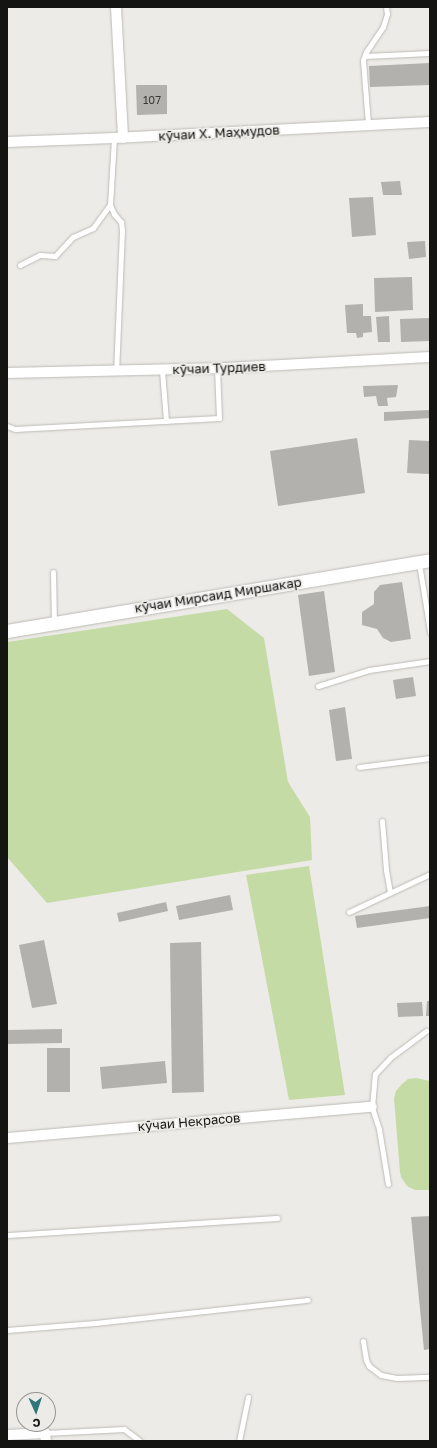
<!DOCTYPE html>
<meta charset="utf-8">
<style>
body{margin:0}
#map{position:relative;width:437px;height:1448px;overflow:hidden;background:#edebe7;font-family:"Golos Text",sans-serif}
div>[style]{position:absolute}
.green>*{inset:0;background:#c5dba5}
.building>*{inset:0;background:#b2b1ad}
.roads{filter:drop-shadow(0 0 1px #bbbab5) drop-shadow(0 0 1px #bbbab5)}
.service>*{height:5px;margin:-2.5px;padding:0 2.5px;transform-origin:2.5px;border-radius:2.5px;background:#fff}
.minor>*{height:10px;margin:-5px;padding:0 5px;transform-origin:5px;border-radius:5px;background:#fff}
.tertiary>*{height:13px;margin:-6.5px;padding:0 6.5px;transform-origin:6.5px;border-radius:6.5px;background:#fff}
span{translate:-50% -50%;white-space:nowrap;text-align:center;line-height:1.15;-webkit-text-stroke:3.5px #edebe7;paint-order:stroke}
.number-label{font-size:11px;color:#3c3b39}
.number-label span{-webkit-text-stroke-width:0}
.street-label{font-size:13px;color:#141412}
.frame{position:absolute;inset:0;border:8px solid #141412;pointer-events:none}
.north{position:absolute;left:16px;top:1392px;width:40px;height:40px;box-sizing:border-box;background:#edebe7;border:1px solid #969592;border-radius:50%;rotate:177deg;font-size:11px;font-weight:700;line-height:16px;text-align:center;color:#141412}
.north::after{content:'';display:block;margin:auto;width:14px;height:18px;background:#2f787a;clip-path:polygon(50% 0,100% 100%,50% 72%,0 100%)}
</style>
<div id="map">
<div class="green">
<div style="clip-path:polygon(227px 609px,264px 638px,288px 782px,310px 817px,312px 860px,47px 903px,7px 857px,7px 642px)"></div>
<div style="clip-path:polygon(309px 866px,345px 1095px,289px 1100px,246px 875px)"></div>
<div style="clip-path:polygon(416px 1078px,430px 1081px,430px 1189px,429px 1190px,415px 1190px,407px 1186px,401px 1177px,400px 1172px,394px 1098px,396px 1091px,402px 1084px,408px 1079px)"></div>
</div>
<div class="building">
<div style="clip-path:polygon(430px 63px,430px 85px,370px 87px,369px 66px)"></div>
<div style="clip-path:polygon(136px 85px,167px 85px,167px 114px,137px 115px)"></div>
<div style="clip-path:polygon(400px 181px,402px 195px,383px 195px,381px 182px)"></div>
<div style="clip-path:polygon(373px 197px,376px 235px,352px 237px,349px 198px)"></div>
<div style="clip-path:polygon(425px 241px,426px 257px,409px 259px,407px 242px)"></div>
<div style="clip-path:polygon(412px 277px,413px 310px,375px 312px,374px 278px)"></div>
<div style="clip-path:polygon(363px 304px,363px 316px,371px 316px,372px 332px,363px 333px,363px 337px,357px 338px,356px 333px,347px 333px,345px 305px)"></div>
<div style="clip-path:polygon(389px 316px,390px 342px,378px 342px,376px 317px)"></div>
<div style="clip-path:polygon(430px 318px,430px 341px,401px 342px,400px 319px)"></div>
<div style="clip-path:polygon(398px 385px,396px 397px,387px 398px,388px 406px,378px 406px,376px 396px,364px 397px,363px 386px)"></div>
<div style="clip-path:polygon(430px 410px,430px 418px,384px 421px,384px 412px)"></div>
<div style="clip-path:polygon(357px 438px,365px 493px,278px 506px,270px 451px)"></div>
<div style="clip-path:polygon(409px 440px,430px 441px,429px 474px,407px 473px)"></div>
<div style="clip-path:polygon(402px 582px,411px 639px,391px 642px,383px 638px,377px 629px,362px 625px,362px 612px,374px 604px,374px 592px,380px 585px)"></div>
<div style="clip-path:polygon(324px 591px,335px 672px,309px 676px,298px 595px)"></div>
<div style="clip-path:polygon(413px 677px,416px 696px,396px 699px,393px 680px)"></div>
<div style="clip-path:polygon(345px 707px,352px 759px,336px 761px,329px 710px)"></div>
<div style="clip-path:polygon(230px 895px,233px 910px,179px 920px,176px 906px)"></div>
<div style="clip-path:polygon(166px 902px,168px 911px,119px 922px,117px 913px)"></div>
<div style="clip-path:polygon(430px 906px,430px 918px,357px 928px,355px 916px)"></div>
<div style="clip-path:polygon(44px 940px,57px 1004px,32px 1008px,19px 945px)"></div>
<div style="clip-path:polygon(201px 942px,204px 1092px,172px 1093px,170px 943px)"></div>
<div style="clip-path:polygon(427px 1001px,430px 1001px,430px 1016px,426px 1016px)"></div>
<div style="clip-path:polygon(422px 1002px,423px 1016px,398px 1017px,397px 1003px)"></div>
<div style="clip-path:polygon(62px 1029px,62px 1043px,7px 1044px,7px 1030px)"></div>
<div style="clip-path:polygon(47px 1048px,70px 1048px,70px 1092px,47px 1092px)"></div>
<div style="clip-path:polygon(165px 1061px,167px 1083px,102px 1089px,100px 1067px)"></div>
<div style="clip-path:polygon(430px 1216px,430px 1349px,424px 1350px,411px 1217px)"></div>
</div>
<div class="roads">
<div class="service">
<div style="left:365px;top:56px;width:65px;rotate:-2.6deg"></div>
<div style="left:368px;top:124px;width:64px;rotate:-94.5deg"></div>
<div style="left:363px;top:60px;width:9px;rotate:-69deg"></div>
<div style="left:366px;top:52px;width:30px;rotate:-56deg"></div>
<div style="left:383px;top:27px;width:14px;rotate:-73deg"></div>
<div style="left:387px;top:14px;width:7px;rotate:-98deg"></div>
<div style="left:114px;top:138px;width:67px;rotate:93.4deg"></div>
<div style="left:110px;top:205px;width:10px;rotate:66deg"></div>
<div style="left:114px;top:214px;width:11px;rotate:49deg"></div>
<div style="left:121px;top:222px;width:8px;rotate:83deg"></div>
<div style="left:122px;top:230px;width:141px;rotate:92.4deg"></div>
<div style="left:20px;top:265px;width:22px;rotate:-27deg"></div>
<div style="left:40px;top:255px;width:15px;rotate:4deg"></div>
<div style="left:55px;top:256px;width:26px;rotate:-47deg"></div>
<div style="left:73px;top:237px;width:22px;rotate:-24deg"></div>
<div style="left:93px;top:228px;width:29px;rotate:-54deg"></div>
<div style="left:162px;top:370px;width:51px;rotate:85.5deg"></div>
<div style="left:7px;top:426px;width:9px;rotate:21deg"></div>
<div style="left:15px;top:429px;width:18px;rotate:-3deg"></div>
<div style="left:33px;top:428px;width:186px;rotate:-3.1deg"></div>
<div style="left:219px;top:418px;width:50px;rotate:-92.3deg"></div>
<div style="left:419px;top:563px;width:70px;rotate:80.9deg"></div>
<div style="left:53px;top:572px;width:50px;rotate:88.9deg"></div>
<div style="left:318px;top:686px;width:53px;rotate:-17.4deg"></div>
<div style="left:369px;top:670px;width:62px;rotate:-8.4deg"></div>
<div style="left:359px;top:767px;width:72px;rotate:-7.2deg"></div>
<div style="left:382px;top:821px;width:49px;rotate:85.3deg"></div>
<div style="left:386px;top:870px;width:22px;rotate:80deg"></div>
<div style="left:349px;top:912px;width:89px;rotate:-25.1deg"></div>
<div style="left:388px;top:1184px;width:56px;rotate:-99.3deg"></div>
<div style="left:379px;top:1129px;width:23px;rotate:-108deg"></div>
<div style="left:372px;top:1107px;width:33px;rotate:-85deg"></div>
<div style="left:375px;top:1074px;width:23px;rotate:-47deg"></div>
<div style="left:391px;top:1057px;width:44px;rotate:-36.6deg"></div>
<div style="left:7px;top:1235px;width:271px;rotate:-3.6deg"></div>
<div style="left:7px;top:1330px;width:88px;rotate:-4.5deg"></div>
<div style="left:95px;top:1323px;width:214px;rotate:-6.2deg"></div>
<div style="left:363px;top:1341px;width:19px;rotate:81deg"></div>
<div style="left:366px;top:1360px;width:7px;rotate:63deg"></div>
<div style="left:369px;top:1366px;width:15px;rotate:37deg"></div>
<div style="left:381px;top:1375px;width:16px;rotate:11deg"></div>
<div style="left:397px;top:1378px;width:33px;rotate:-2deg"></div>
<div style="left:45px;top:1433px;width:79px;rotate:-2.9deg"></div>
<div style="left:124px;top:1429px;width:20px;rotate:37deg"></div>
<div style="left:239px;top:1441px;width:45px;rotate:-78.4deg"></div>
</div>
<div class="minor">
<div style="left:116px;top:7px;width:131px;rotate:86.9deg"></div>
<div style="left:7px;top:142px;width:107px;rotate:-2.1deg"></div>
<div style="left:114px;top:138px;width:316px;rotate:-2.9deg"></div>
<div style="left:7px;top:373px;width:219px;rotate:-1.3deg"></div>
<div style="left:226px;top:368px;width:204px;rotate:-3.1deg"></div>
<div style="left:7px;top:1138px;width:366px;rotate:-4.9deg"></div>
<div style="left:7px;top:1435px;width:38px;rotate:-3deg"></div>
<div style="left:45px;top:1433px;width:8px;rotate:83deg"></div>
</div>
<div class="tertiary">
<div style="left:7px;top:631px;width:429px;rotate:-9.5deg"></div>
</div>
</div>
<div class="number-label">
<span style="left:152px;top:100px">107</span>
</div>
<div class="street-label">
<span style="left:219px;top:133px;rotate:-3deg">кӯчаи Х. Маҳмудов</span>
<span style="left:219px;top:368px;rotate:-2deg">кӯчаи Турдиев</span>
<span style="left:218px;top:595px;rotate:-9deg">кӯчаи Мирсаид Миршакар</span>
<span style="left:189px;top:1122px;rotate:-5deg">кӯчаи Некрасов</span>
</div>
<div class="frame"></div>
<div class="north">С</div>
</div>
